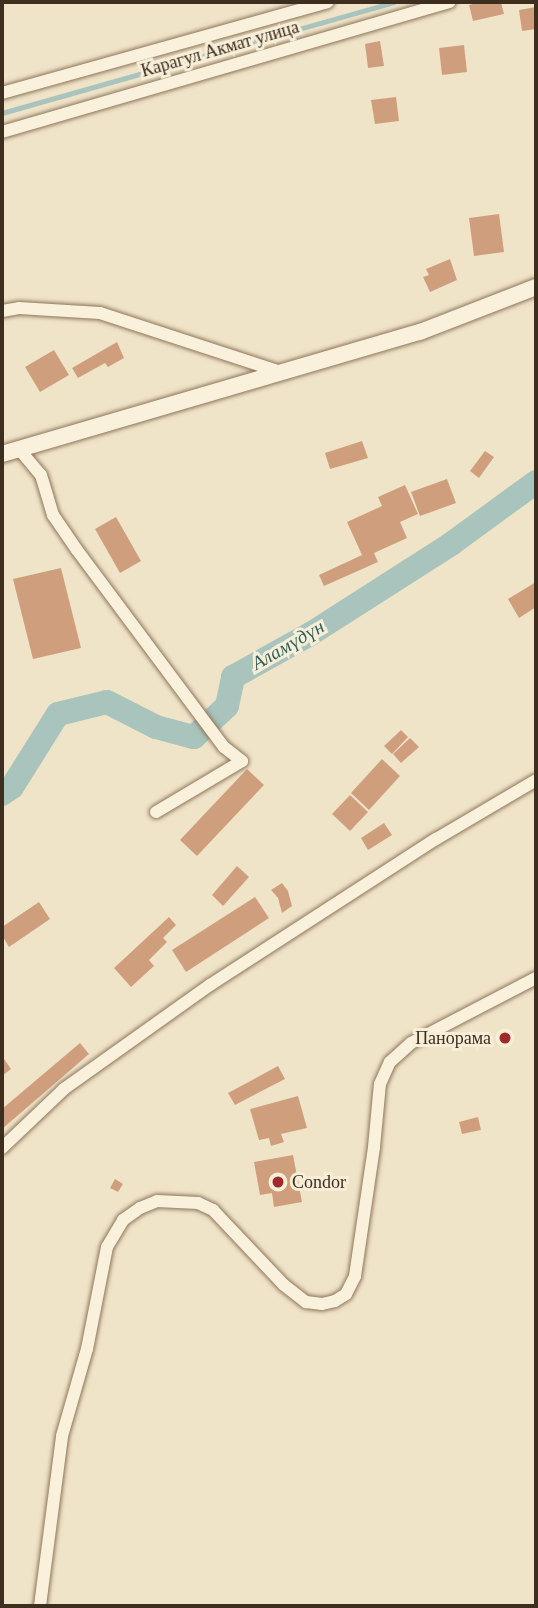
<!DOCTYPE html>
<meta charset="utf-8">
<style>
body{margin:0}
#map{position:relative;width:538px;height:1608px;overflow:hidden;background:#f0e4c8;font-family:"Times New Roman",serif}
div>[style]{position:absolute}
.stream>*{height:4.5px;margin:-2.25px;padding:0 2.25px;transform-origin:2.25px;border-radius:2.25px;background:#a9c4bc}
.river>*{height:24px;margin:-12px;padding:0 12px;transform-origin:12px;border-radius:12px;background:#a9c4bc}
.building>*{inset:0;background:#cf9f7d}
.roads{filter:drop-shadow(0 0 2px #8d765c) drop-shadow(0 0 2px #8d765c)}
.street>*{height:12px;margin:-6px;padding:0 6px;transform-origin:6px;border-radius:6px;background:#faf1dc}
.secondary>*{height:16px;margin:-8px;padding:0 8px;transform-origin:8px;border-radius:8px;background:#faf1dc}
.dots>*{width:19px;height:19px;translate:-50% -50%;box-sizing:border-box;border:4px solid #f7eed8;border-radius:50%}
span{translate:-50% -50%;white-space:nowrap;text-align:center;line-height:1.15;-webkit-text-stroke:6px #f7eed8;paint-order:stroke}
.street-label{font-size:18px;color:#3d2e20}
.poi-label{font-size:18px;color:#3d2e20}
.right{translate:-100% -50%;text-align:right}
.left{translate:0 -50%;text-align:left}
.water-label{font-size:19px;color:#2f5d5a;font-style:italic}
.frame{position:absolute;inset:0;border:4px solid #3d2e20;pointer-events:none}
</style>
<div id="map">
<div class="stream">
<div style="left:2px;top:113px;width:407px;rotate:-15.8deg"></div>
</div>
<div class="river">
<div style="left:2px;top:794px;width:12px;rotate:-35deg"></div>
<div style="left:12px;top:787px;width:86px;rotate:-57.8deg"></div>
<div style="left:58px;top:714px;width:50px;rotate:-13.8deg"></div>
<div style="left:107px;top:702px;width:55px;rotate:27deg"></div>
<div style="left:156px;top:727px;width:39px;rotate:15deg"></div>
<div style="left:194px;top:737px;width:45px;rotate:-43.2deg"></div>
<div style="left:227px;top:706px;width:30px;rotate:-78deg"></div>
<div style="left:233px;top:677px;width:90px;rotate:-29.1deg"></div>
<div style="left:312px;top:633px;width:165px;rotate:-32.6deg"></div>
<div style="left:451px;top:544px;width:105px;rotate:-36.1deg"></div>
</div>
<div class="building">
<div style="clip-path:polygon(481px 2px,501px 2px,504px 14px,473px 21px,469px 5px)"></div>
<div style="clip-path:polygon(536px 7px,536px 29px,522px 31px,519px 10px)"></div>
<div style="clip-path:polygon(380px 41px,384px 66px,368px 68px,365px 44px)"></div>
<div style="clip-path:polygon(464px 45px,467px 72px,442px 75px,439px 48px)"></div>
<div style="clip-path:polygon(396px 97px,399px 121px,375px 124px,371px 100px)"></div>
<div style="clip-path:polygon(499px 214px,504px 252px,474px 256px,469px 218px)"></div>
<div style="clip-path:polygon(450px 259px,457px 280px,430px 292px,423px 277px,429px 275px,426px 269px)"></div>
<div style="clip-path:polygon(117px 342px,124px 358px,108px 367px,105px 363px,78px 378px,72px 368px)"></div>
<div style="clip-path:polygon(54px 350px,69px 375px,40px 392px,25px 367px)"></div>
<div style="clip-path:polygon(362px 441px,368px 458px,330px 469px,325px 453px)"></div>
<div style="clip-path:polygon(485px 451px,494px 457px,479px 478px,470px 471px)"></div>
<div style="clip-path:polygon(447px 479px,456px 503px,420px 516px,411px 492px)"></div>
<div style="clip-path:polygon(405px 485px,418px 514px,400px 522px,407px 538px,374px 553px,378px 562px,324px 586px,319px 575px,362px 555px,347px 522px,382px 506px,378px 497px)"></div>
<div style="clip-path:polygon(116px 517px,141px 561px,120px 573px,95px 529px)"></div>
<div style="clip-path:polygon(61px 568px,81px 648px,33px 659px,13px 579px)"></div>
<div style="clip-path:polygon(536px 582px,536px 607px,519px 618px,508px 599px)"></div>
<div style="clip-path:polygon(401px 730px,408px 737px,392px 754px,384px 746px)"></div>
<div style="clip-path:polygon(410px 738px,419px 747px,401px 763px,393px 754px)"></div>
<div style="clip-path:polygon(382px 759px,400px 776px,369px 810px,351px 793px)"></div>
<div style="clip-path:polygon(247px 769px,264px 785px,197px 856px,180px 840px)"></div>
<div style="clip-path:polygon(350px 795px,368px 812px,350px 831px,332px 814px)"></div>
<div style="clip-path:polygon(384px 823px,392px 835px,368px 850px,361px 838px)"></div>
<div style="clip-path:polygon(237px 866px,249px 877px,223px 906px,212px 895px)"></div>
<div style="clip-path:polygon(282px 883px,288px 891px,292px 906px,282px 913px,278px 898px,271px 890px)"></div>
<div style="clip-path:polygon(255px 897px,269px 918px,186px 972px,172px 950px)"></div>
<div style="clip-path:polygon(39px 902px,50px 919px,9px 947px,2px 935px,2px 927px)"></div>
<div style="clip-path:polygon(169px 917px,176px 925px,163px 938px,167px 942px,149px 960px,154px 966px,131px 987px,114px 968px)"></div>
<div style="clip-path:polygon(80px 1043px,89px 1054px,2px 1129px,2px 1109px)"></div>
<div style="clip-path:polygon(2px 1056px,11px 1069px,2px 1076px)"></div>
<div style="clip-path:polygon(278px 1066px,285px 1079px,235px 1105px,228px 1093px)"></div>
<div style="clip-path:polygon(298px 1096px,307px 1128px,281px 1134px,284px 1142px,271px 1146px,269px 1138px,259px 1140px,250px 1109px)"></div>
<div style="clip-path:polygon(478px 1117px,481px 1130px,462px 1134px,459px 1122px)"></div>
<div style="clip-path:polygon(293px 1155px,302px 1202px,274px 1207px,272px 1193px,260px 1195px,254px 1162px)"></div>
<div style="clip-path:polygon(115px 1179px,123px 1184px,118px 1192px,110px 1188px)"></div>
</div>
<div class="roads">
<div class="street">
<div style="left:2px;top:93px;width:338px;rotate:-15.6deg"></div>
<div style="left:2px;top:132px;width:466px;rotate:-16.2deg"></div>
<div style="left:2px;top:311px;width:17px;rotate:-10deg"></div>
<div style="left:19px;top:308px;width:81px;rotate:3.5deg"></div>
<div style="left:100px;top:313px;width:190px;rotate:18.1deg"></div>
<div style="left:19px;top:449px;width:34px;rotate:50deg"></div>
<div style="left:41px;top:475px;width:42px;rotate:73.3deg"></div>
<div style="left:53px;top:515px;width:42px;rotate:55.6deg"></div>
<div style="left:77px;top:550px;width:246px;rotate:53.3deg"></div>
<div style="left:224px;top:747px;width:23px;rotate:38deg"></div>
<div style="left:242px;top:761px;width:100px;rotate:149.3deg"></div>
<div style="left:2px;top:1148px;width:86px;rotate:-43.6deg"></div>
<div style="left:64px;top:1089px;width:179px;rotate:-35.5deg"></div>
<div style="left:210px;top:985px;width:269px;rotate:-32.9deg"></div>
<div style="left:436px;top:839px;width:116px;rotate:-30.5deg"></div>
<div style="left:40px;top:1606px;width:171px;rotate:-82.6deg"></div>
<div style="left:62px;top:1436px;width:91px;rotate:-74deg"></div>
<div style="left:87px;top:1349px;width:104px;rotate:-78.9deg"></div>
<div style="left:107px;top:1247px;width:31px;rotate:-59deg"></div>
<div style="left:123px;top:1220px;width:21px;rotate:-35deg"></div>
<div style="left:140px;top:1208px;width:18px;rotate:-22deg"></div>
<div style="left:157px;top:1201px;width:41px;rotate:2.8deg"></div>
<div style="left:198px;top:1203px;width:17px;rotate:25deg"></div>
<div style="left:213px;top:1210px;width:103px;rotate:46.6deg"></div>
<div style="left:284px;top:1285px;width:28px;rotate:38deg"></div>
<div style="left:306px;top:1302px;width:16px;rotate:7deg"></div>
<div style="left:322px;top:1304px;width:13px;rotate:-13deg"></div>
<div style="left:335px;top:1301px;width:13px;rotate:-32deg"></div>
<div style="left:346px;top:1294px;width:20px;rotate:-63deg"></div>
<div style="left:355px;top:1276px;width:130px;rotate:-81.6deg"></div>
<div style="left:374px;top:1147px;width:63px;rotate:-84.6deg"></div>
<div style="left:380px;top:1084px;width:24px;rotate:-66deg"></div>
<div style="left:390px;top:1062px;width:28px;rotate:-42deg"></div>
<div style="left:411px;top:1043px;width:141px;rotate:-27.5deg"></div>
</div>
<div class="secondary">
<div style="left:2px;top:454px;width:435px;rotate:-16.3deg"></div>
<div style="left:420px;top:332px;width:124px;rotate:-21.2deg"></div>
</div>
</div>
<div class="dots">
<div style="left:505px;top:1038px;background:#9e2a2b"></div>
<div style="left:278px;top:1182px;background:#9e2a2b"></div>
</div>
<div class="street-label">
<span style="left:220px;top:49px;rotate:-16deg">Карагул Акмат улица</span>
</div>
<div class="poi-label">
<span class="right" style="left:491px;top:1038px">Панорама</span>
<span class="left" style="left:292px;top:1182px">Condor</span>
</div>
<div class="water-label">
<span style="left:288px;top:645px;rotate:-30deg">Аламүдүн</span>
</div>
<div class="frame"></div>
</div>
